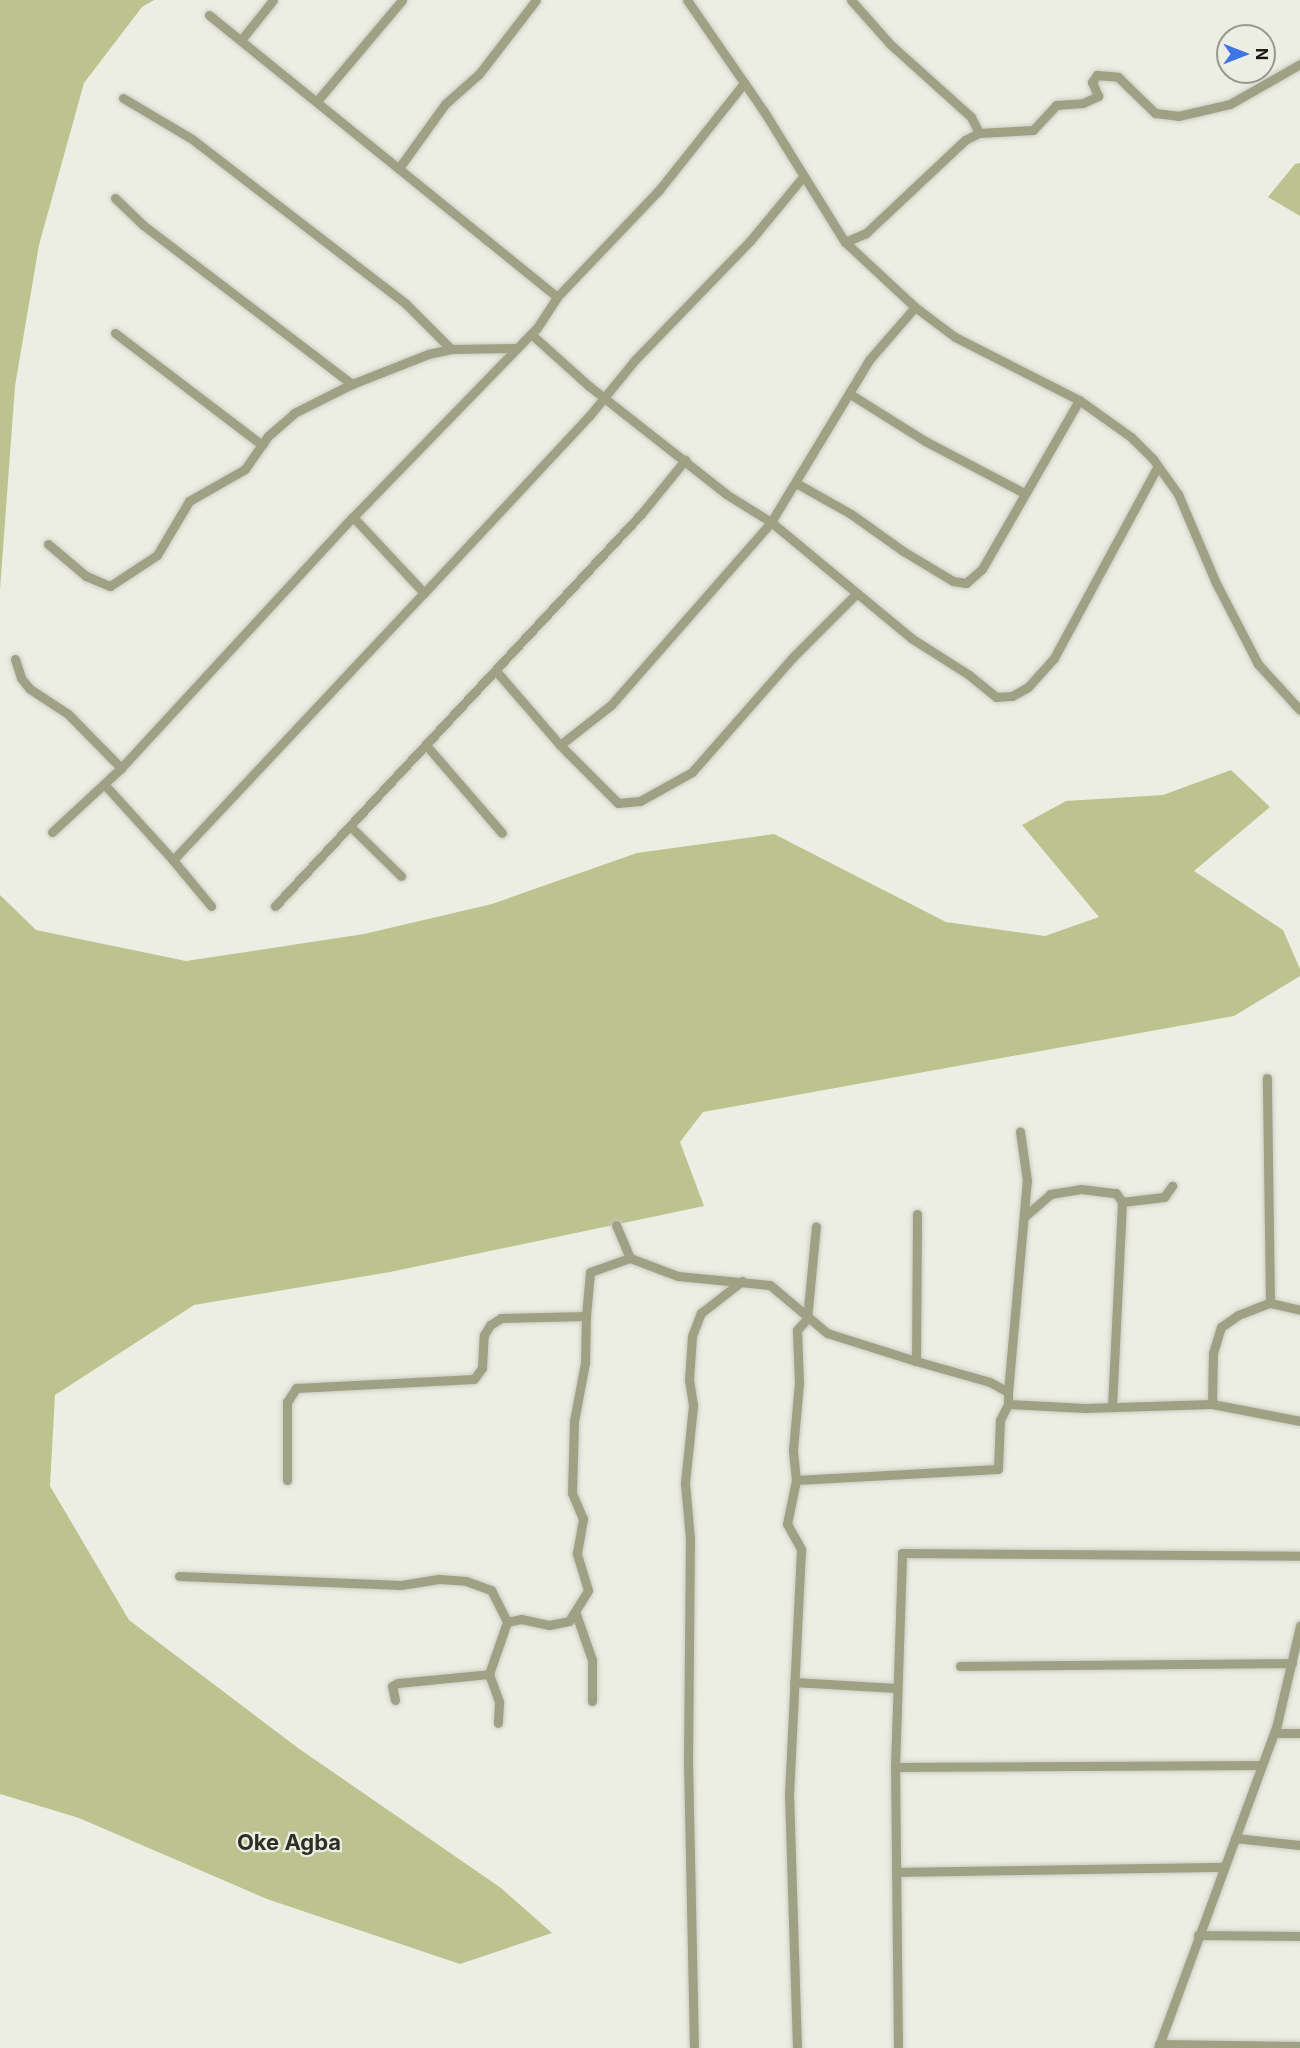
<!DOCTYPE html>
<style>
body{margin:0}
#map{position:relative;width:1300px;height:2048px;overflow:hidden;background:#edeee3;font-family:Inter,sans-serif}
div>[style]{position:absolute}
.green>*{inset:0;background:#bdc38f}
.roads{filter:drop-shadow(0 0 2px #cbccc2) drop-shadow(0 0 2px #cbccc2)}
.street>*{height:9px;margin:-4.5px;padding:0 4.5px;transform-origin:4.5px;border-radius:4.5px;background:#9ea184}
span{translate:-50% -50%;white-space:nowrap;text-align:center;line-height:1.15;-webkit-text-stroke:4.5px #edeee3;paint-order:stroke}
.quarter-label{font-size:22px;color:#2d2e26;font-weight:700}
.north{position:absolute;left:1216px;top:24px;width:60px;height:60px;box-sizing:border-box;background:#edeee3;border:2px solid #979890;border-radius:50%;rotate:90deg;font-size:16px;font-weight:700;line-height:24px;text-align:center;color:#171714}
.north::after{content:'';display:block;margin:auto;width:21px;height:27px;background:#4075e5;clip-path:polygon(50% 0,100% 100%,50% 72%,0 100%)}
</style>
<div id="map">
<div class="green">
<div style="clip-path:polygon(0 0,154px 0,142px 7px,84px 83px,39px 245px,15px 386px,0 590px)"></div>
<div style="clip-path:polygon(1300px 163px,1300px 216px,1268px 197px,1295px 164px)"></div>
<div style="clip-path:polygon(1231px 770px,1270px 807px,1194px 871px,1283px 930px,1300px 969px,1300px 976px,1234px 1016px,703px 1112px,680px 1142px,704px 1206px,390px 1272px,194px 1305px,55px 1395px,50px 1486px,129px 1620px,298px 1748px,501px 1888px,552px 1933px,460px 1964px,267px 1899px,79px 1818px,0 1794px,0 895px,36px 930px,186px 961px,364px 934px,492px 904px,637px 853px,774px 834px,946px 922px,1045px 936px,1099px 917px,1022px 825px,1066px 801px,1163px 795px)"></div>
</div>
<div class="roads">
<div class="street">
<div style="left:687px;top:0;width:134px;rotate:55.4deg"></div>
<div style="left:763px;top:110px;width:155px;rotate:58.2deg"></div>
<div style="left:845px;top:242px;width:96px;rotate:42.9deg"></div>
<div style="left:915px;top:307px;width:50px;rotate:36.9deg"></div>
<div style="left:955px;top:337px;width:139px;rotate:26.9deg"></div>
<div style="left:1079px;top:400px;width:64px;rotate:35.4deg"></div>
<div style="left:1131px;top:437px;width:31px;rotate:45deg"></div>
<div style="left:1153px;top:459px;width:43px;rotate:54.5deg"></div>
<div style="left:1178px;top:494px;width:97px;rotate:66.9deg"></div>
<div style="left:1216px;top:583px;width:91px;rotate:62.6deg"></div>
<div style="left:1258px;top:664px;width:62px;rotate:47.6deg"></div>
<div style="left:851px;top:0;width:59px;rotate:48.4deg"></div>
<div style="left:890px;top:44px;width:109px;rotate:42deg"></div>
<div style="left:971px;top:117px;width:18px;rotate:63deg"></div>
<div style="left:209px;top:15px;width:448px;rotate:39deg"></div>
<div style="left:241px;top:40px;width:51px;rotate:-51.3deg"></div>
<div style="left:123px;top:98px;width:80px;rotate:30.7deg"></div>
<div style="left:192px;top:139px;width:269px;rotate:37.6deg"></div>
<div style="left:405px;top:303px;width:65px;rotate:45deg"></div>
<div style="left:317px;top:101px;width:132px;rotate:-49.9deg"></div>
<div style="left:399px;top:168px;width:79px;rotate:-54.3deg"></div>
<div style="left:445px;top:104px;width:45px;rotate:-41.4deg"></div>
<div style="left:479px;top:74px;width:93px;rotate:-52.4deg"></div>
<div style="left:115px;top:198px;width:39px;rotate:44deg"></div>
<div style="left:143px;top:225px;width:263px;rotate:37.3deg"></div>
<div style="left:845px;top:242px;width:23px;rotate:-23deg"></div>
<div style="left:866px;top:233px;width:136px;rotate:-43.2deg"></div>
<div style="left:965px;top:140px;width:16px;rotate:-27deg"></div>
<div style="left:979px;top:133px;width:54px;rotate:-3.2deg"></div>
<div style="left:1033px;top:130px;width:34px;rotate:-47deg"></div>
<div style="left:1056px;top:105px;width:27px;rotate:-4deg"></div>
<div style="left:1083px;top:103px;width:17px;rotate:-25deg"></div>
<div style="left:1098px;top:96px;width:15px;rotate:-113deg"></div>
<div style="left:1092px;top:82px;width:9px;rotate:-54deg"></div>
<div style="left:1097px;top:75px;width:21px;rotate:5deg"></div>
<div style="left:1118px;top:77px;width:52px;rotate:44.2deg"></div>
<div style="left:1155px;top:113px;width:23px;rotate:7deg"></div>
<div style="left:1178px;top:116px;width:53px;rotate:-13deg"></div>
<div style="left:1230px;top:104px;width:81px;rotate:-29.7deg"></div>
<div style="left:115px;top:333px;width:185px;rotate:37.3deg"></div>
<div style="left:531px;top:334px;width:78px;rotate:41.9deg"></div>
<div style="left:589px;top:386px;width:174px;rotate:38.2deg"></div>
<div style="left:726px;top:494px;width:53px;rotate:31.9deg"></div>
<div style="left:771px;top:522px;width:189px;rotate:-58.8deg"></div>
<div style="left:869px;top:360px;width:70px;rotate:-49deg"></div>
<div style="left:850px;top:394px;width:89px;rotate:32.1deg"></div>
<div style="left:925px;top:441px;width:112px;rotate:27.7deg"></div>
<div style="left:796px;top:483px;width:63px;rotate:29.4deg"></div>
<div style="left:851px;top:514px;width:64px;rotate:35.4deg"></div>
<div style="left:903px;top:551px;width:58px;rotate:31deg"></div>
<div style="left:953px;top:581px;width:13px;rotate:9deg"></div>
<div style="left:966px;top:583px;width:21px;rotate:-41deg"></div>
<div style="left:982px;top:569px;width:195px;rotate:-60.1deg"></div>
<div style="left:353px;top:517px;width:104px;rotate:46.9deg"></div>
<div style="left:424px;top:593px;width:243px;rotate:-47deg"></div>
<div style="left:590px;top:415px;width:70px;rotate:-50.8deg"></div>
<div style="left:634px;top:361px;width:167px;rotate:-46deg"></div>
<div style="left:750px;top:241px;width:82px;rotate:-50.5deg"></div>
<div style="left:48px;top:544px;width:50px;rotate:40.1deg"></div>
<div style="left:86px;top:576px;width:26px;rotate:23deg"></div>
<div style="left:110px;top:586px;width:56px;rotate:-33.4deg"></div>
<div style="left:157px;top:555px;width:63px;rotate:-59.3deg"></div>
<div style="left:189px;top:501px;width:64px;rotate:-29.7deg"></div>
<div style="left:245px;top:469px;width:40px;rotate:-55.1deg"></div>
<div style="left:268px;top:436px;width:35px;rotate:-41deg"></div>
<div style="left:294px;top:413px;width:65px;rotate:-26.6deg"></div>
<div style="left:352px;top:384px;width:82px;rotate:-21.5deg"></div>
<div style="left:428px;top:354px;width:24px;rotate:-12deg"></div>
<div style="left:451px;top:349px;width:64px;rotate:-0.9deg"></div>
<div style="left:15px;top:659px;width:20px;rotate:72deg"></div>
<div style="left:21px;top:678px;width:14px;rotate:51deg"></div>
<div style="left:30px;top:689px;width:45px;rotate:33.3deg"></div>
<div style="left:68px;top:714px;width:76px;rotate:45.5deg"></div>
<div style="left:496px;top:671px;width:98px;rotate:49.1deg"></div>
<div style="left:560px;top:745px;width:82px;rotate:45deg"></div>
<div style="left:618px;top:803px;width:22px;rotate:-5deg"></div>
<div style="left:640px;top:801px;width:60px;rotate:-29.1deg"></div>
<div style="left:692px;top:772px;width:154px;rotate:-48.7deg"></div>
<div style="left:794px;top:656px;width:88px;rotate:-45deg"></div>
<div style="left:426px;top:745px;width:116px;rotate:49.2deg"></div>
<div style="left:560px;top:745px;width:65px;rotate:-38.1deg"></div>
<div style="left:611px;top:705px;width:243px;rotate:-48.8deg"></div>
<div style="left:771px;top:522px;width:182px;rotate:39.6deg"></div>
<div style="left:911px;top:638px;width:69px;rotate:32.5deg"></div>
<div style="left:969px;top:675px;width:35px;rotate:39deg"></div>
<div style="left:996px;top:697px;width:16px;rotate:-4deg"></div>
<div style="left:1012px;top:696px;width:18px;rotate:-29deg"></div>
<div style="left:1028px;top:687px;width:39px;rotate:-48deg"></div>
<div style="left:1054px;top:658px;width:218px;rotate:-61.6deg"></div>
<div style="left:104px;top:784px;width:103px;rotate:47.8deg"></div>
<div style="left:351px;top:827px;width:70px;rotate:44.4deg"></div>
<div style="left:52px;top:832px;width:94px;rotate:-42.8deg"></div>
<div style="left:121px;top:768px;width:342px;rotate:-47.3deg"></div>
<div style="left:353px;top:517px;width:264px;rotate:-45.8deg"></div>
<div style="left:537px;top:328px;width:37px;rotate:-57deg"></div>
<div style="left:557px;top:297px;width:148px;rotate:-46.4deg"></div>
<div style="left:659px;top:190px;width:137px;rotate:-51.5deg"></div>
<div style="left:211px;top:906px;width:60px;rotate:-129.6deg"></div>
<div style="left:173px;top:860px;width:366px;rotate:-46.8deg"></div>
<div style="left:275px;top:906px;width:536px;rotate:-46.96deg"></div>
<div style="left:641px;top:514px;width:70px;rotate:-50.8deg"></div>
<div style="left:1024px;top:1217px;width:35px;rotate:-41deg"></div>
<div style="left:1050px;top:1194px;width:31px;rotate:-9deg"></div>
<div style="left:1081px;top:1189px;width:35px;rotate:7deg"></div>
<div style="left:1116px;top:1193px;width:11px;rotate:56deg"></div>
<div style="left:1122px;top:1202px;width:42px;rotate:-6.8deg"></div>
<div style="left:1164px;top:1197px;width:14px;rotate:-54deg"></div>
<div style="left:616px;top:1225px;width:36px;rotate:67deg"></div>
<div style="left:630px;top:1258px;width:51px;rotate:20.6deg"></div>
<div style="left:678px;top:1276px;width:92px;rotate:5.6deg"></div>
<div style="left:770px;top:1285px;width:75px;rotate:40.1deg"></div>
<div style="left:827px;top:1333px;width:93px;rotate:17.5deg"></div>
<div style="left:1270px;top:1303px;width:31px;rotate:13deg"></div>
<div style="left:1008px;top:1392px;width:212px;rotate:-84.9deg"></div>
<div style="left:1027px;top:1181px;width:50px;rotate:-98deg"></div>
<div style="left:1008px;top:1404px;width:77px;rotate:3deg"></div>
<div style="left:1085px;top:1408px;width:127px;rotate:-1.8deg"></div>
<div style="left:1212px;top:1404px;width:90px;rotate:10.9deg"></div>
<div style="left:1212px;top:1404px;width:51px;rotate:-88.9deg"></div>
<div style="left:1213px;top:1353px;width:27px;rotate:-73deg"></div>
<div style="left:1221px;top:1327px;width:21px;rotate:-35deg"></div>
<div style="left:1238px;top:1315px;width:34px;rotate:-21deg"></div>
<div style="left:1270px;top:1303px;width:225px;rotate:-90.8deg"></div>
<div style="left:1112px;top:1407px;width:205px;rotate:-87.2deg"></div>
<div style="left:287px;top:1480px;width:78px;rotate:-90deg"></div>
<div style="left:287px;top:1402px;width:17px;rotate:-57deg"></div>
<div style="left:296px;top:1388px;width:178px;rotate:-2.9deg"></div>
<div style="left:474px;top:1379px;width:14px;rotate:-54deg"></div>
<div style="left:482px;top:1368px;width:33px;rotate:-87deg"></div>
<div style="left:484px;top:1335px;width:12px;rotate:-59deg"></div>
<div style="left:490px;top:1325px;width:13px;rotate:-32deg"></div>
<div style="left:501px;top:1318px;width:85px;rotate:-1.3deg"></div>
<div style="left:586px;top:1316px;width:44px;rotate:-84.8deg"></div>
<div style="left:590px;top:1272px;width:42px;rotate:-19.3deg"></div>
<div style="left:796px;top:1480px;width:202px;rotate:-3.1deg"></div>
<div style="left:998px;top:1469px;width:49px;rotate:-87.7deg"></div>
<div style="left:1000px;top:1420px;width:18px;rotate:-63deg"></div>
<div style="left:1008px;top:1404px;width:12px;rotate:-90deg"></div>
<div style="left:1008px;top:1392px;width:21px;rotate:-151deg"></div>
<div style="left:990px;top:1382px;width:77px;rotate:-164.2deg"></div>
<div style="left:916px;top:1361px;width:147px;rotate:-89.6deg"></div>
<div style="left:179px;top:1576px;width:222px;rotate:2.3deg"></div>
<div style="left:401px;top:1585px;width:38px;rotate:-9deg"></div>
<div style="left:439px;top:1579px;width:27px;rotate:4deg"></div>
<div style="left:466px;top:1581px;width:27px;rotate:20deg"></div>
<div style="left:491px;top:1590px;width:36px;rotate:63deg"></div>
<div style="left:507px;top:1622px;width:14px;rotate:-12deg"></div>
<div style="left:521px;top:1619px;width:29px;rotate:12deg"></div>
<div style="left:549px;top:1625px;width:20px;rotate:-11deg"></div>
<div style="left:569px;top:1621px;width:36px;rotate:-58deg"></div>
<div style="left:588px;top:1590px;width:39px;rotate:-107deg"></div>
<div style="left:577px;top:1553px;width:35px;rotate:-80deg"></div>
<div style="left:583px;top:1519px;width:28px;rotate:-113deg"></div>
<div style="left:572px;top:1493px;width:72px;rotate:-88.4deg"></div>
<div style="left:574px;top:1421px;width:59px;rotate:-79.3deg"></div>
<div style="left:585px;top:1363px;width:47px;rotate:-88.8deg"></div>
<div style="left:576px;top:1614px;width:49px;rotate:70.8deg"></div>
<div style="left:592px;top:1660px;width:41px;rotate:90deg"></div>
<div style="left:960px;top:1666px;width:332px;rotate:-0.5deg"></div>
<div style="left:489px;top:1674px;width:30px;rotate:70deg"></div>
<div style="left:499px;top:1702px;width:21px;rotate:93deg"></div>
<div style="left:794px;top:1682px;width:102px;rotate:3.4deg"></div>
<div style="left:395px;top:1700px;width:14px;rotate:-102deg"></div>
<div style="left:392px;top:1686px;width:7px;rotate:-27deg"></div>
<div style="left:398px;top:1683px;width:91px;rotate:-5.6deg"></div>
<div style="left:489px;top:1674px;width:55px;rotate:-70.9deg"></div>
<div style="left:1274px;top:1733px;width:26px"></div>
<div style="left:895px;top:1767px;width:367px;rotate:-0.3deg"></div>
<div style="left:1235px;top:1838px;width:65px;rotate:6.1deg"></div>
<div style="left:897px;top:1872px;width:327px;rotate:-0.9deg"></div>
<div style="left:1198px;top:1935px;width:102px;rotate:0.6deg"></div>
<div style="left:1159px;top:2044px;width:141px;rotate:0.8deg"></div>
<div style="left:694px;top:2048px;width:285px;rotate:-91.2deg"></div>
<div style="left:688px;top:1763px;width:224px;rotate:-89.5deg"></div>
<div style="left:690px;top:1539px;width:56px;rotate:-95.1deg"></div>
<div style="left:685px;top:1483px;width:78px;rotate:-84.1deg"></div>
<div style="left:693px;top:1405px;width:25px;rotate:-99deg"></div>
<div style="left:689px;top:1380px;width:44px;rotate:-86.1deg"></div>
<div style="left:692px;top:1336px;width:25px;rotate:-69deg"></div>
<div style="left:701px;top:1313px;width:52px;rotate:-38deg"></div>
<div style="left:797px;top:2048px;width:253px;rotate:-91.8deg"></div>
<div style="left:789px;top:1795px;width:246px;rotate:-87.2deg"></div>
<div style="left:801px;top:1549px;width:29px;rotate:-119deg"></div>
<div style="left:787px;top:1524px;width:45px;rotate:-78.4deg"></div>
<div style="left:796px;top:1480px;width:30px;rotate:-96deg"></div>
<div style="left:793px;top:1450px;width:67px;rotate:-84.9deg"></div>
<div style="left:799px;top:1383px;width:53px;rotate:-92.2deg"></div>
<div style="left:797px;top:1330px;width:15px;rotate:-48deg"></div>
<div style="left:807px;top:1319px;width:93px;rotate:-84.5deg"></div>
<div style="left:898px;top:2048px;width:281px;rotate:-90.6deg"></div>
<div style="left:895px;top:1767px;width:214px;rotate:-88.1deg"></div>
<div style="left:902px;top:1553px;width:398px;rotate:0.4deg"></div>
<div style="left:1158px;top:2048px;width:345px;rotate:-69.8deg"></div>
<div style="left:1277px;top:1724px;width:101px;rotate:-76.8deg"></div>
</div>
</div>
<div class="quarter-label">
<span style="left:289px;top:1843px">Oke Agba</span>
</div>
<div class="north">N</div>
</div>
